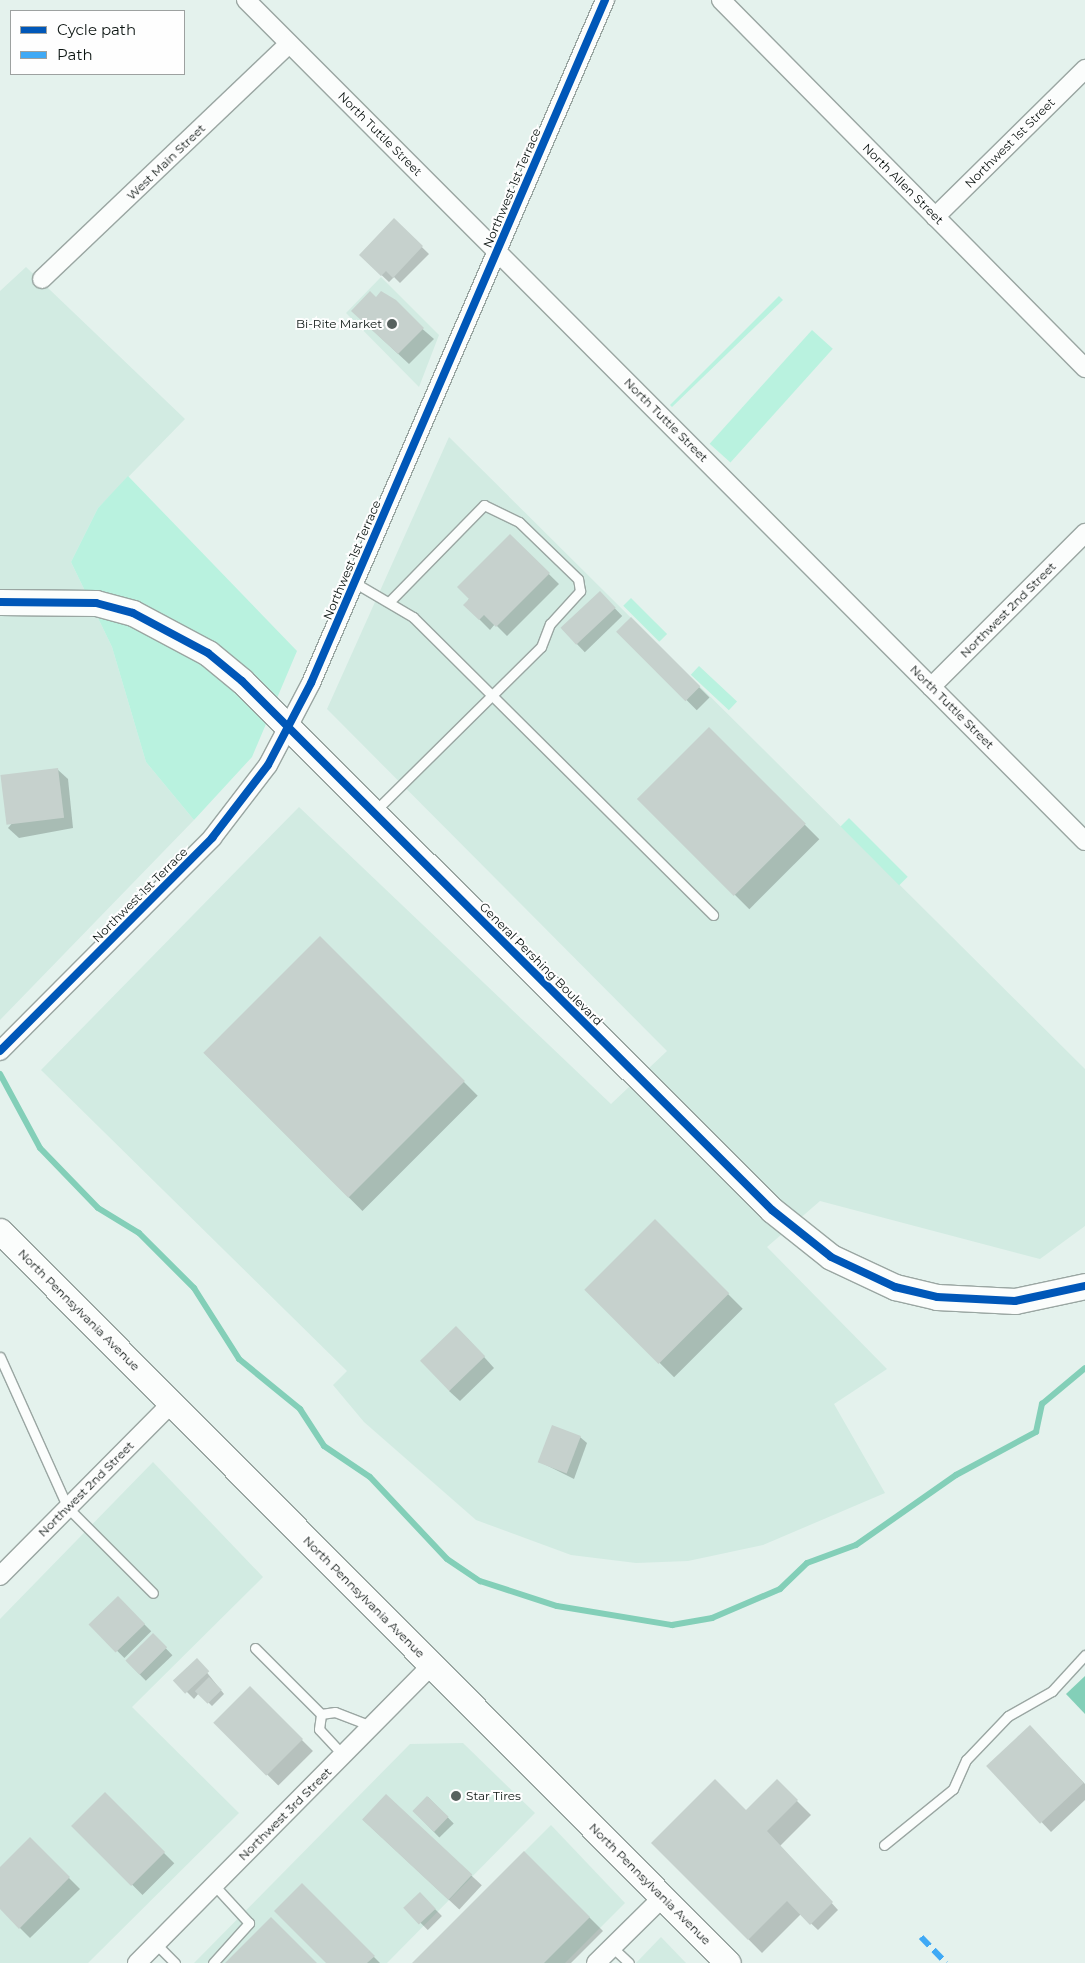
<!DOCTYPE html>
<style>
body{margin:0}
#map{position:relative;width:1085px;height:1963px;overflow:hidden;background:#e4f2ed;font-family:Montserrat,sans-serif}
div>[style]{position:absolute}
.built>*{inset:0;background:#d2ebe2}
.green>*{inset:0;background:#b9f2df;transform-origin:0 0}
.water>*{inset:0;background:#83cfb8}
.shadow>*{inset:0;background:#0003;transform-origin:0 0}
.stream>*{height:6px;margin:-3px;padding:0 3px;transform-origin:3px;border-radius:3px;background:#83cfb8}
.building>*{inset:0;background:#c6d1cd;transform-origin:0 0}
.roads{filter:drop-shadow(1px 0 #9aa6a2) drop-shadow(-1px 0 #9aa6a2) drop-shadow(0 1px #9aa6a2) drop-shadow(0 -1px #9aa6a2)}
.lane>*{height:9px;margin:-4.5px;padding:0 4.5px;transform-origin:4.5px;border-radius:4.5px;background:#fbfdfc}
.street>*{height:18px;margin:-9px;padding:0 9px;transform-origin:9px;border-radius:9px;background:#fbfdfc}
.secondary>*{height:25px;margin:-12.5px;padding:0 12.5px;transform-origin:12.5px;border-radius:12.5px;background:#fbfdfc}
.quiet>*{height:6px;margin-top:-3px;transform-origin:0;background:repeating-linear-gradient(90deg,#3fa9f5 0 12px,transparent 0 18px)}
.cycleway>*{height:8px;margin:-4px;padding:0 4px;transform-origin:4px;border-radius:4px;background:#0057b8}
.dots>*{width:14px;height:14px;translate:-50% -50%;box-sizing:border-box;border:2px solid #fefefe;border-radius:50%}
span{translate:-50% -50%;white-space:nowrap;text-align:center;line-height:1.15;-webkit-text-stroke:4px #fefefe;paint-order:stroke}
.street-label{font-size:12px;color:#0c1512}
.poi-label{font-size:12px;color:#0c1512}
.right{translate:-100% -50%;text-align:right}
.left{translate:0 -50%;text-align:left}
.legend{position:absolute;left:10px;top:10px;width:175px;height:65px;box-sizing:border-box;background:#fefefe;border:1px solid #9da1a0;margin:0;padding:6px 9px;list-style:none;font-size:15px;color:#0c1512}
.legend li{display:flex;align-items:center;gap:10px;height:25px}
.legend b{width:25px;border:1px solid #9da1a0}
</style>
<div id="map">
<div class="built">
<div style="clip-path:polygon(26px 267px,185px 419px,98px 508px,71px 562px,112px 647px,146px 762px,194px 820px,0 1020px,0 291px)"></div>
<div style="clip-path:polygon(381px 277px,439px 335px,419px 387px,346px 313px)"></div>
<div style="clip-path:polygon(449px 437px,1085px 1069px,1085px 1226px,1040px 1259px,820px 1201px,767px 1247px,887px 1369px,834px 1404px,885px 1493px,763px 1545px,688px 1561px,636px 1563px,571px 1555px,476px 1520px,364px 1422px,333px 1385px,347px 1371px,41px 1070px,299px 807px,611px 1104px,667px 1051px,327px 709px)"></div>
<div style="clip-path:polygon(153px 1462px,263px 1577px,132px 1707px,239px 1813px,88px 1963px,0 1963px,0 1619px)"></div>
<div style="clip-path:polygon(463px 1743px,535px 1813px,387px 1963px,194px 1963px,410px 1744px)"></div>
<div style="clip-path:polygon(551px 1825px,625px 1903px,565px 1963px,413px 1963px)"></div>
<div style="clip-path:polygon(661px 1937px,686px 1963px,636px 1963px)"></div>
</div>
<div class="green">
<div style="clip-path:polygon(779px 296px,783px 300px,672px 407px,670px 405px)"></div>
<div style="left:812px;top:330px;width:28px;height:153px;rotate:42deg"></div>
<div style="clip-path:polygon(128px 476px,297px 651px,252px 757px,194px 820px,146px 762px,112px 647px,71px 562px,98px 508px)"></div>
<div style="left:631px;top:598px;width:51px;height:11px;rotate:45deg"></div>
<div style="left:699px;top:666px;width:52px;height:12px;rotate:43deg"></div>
<div style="left:849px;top:818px;width:83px;height:12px;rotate:45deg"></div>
</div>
<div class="water">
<div style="clip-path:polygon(1085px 1676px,1085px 1714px,1066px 1694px)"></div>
</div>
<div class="shadow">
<div style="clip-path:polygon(394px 220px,429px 254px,400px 283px,394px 277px,389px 282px,360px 255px)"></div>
<div style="clip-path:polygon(381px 293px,434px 339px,409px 364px,363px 321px)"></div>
<div style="clip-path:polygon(510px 536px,559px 584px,507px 636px,495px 624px,490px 630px,465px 605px)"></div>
<div style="left:600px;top:593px;width:32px;height:52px;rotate:46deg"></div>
<div style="left:631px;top:619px;width:111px;height:18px;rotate:45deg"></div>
<div style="left:709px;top:729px;width:156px;height:99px;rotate:45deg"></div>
<div style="clip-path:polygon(57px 769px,68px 779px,73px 828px,19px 838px,8px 828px)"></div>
<div style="left:320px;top:938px;width:223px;height:163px;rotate:45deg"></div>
<div style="left:655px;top:1221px;width:124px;height:97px;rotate:45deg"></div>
<div style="clip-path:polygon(467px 1338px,494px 1368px,460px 1401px,449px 1391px)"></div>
<div style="clip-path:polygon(580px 1437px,587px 1443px,574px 1479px,540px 1462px)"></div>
<div style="left:118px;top:1598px;width:47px;height:38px;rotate:45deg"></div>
<div style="left:153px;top:1635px;width:28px;height:37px;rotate:46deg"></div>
<div style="clip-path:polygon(197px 1660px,224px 1694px,212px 1706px,199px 1693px,194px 1699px,176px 1681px)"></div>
<div style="left:250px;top:1688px;width:89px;height:49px;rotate:45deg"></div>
<div style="clip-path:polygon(1040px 1737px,1085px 1784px,1085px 1800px,1051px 1832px,988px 1766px)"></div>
<div style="clip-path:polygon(777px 1781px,811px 1815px,780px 1846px,838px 1910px,818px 1930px,801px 1914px,762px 1953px,653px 1843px,746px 1812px)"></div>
<div style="left:105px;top:1794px;width:98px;height:45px;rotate:45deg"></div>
<div style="left:386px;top:1796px;width:131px;height:33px;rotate:43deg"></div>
<div style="left:428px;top:1797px;width:37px;height:20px;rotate:46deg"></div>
<div style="clip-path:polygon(30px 1839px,80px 1889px,30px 1938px,0 1908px,0 1869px)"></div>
<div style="clip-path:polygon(524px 1852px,603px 1931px,571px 1963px,413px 1963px)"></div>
<div style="clip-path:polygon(302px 1885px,380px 1963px,328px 1963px)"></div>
<div style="left:420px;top:1894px;width:31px;height:20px;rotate:45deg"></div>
</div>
<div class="stream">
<div style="left:0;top:1074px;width:84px;rotate:61.6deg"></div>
<div style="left:40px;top:1148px;width:83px;rotate:46deg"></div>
<div style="left:98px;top:1208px;width:48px;rotate:31.4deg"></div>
<div style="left:139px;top:1233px;width:78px;rotate:45deg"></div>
<div style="left:194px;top:1288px;width:84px;rotate:57.6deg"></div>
<div style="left:239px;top:1359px;width:79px;rotate:39.3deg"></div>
<div style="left:300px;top:1409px;width:44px;rotate:57deg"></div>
<div style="left:324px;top:1446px;width:55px;rotate:34deg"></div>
<div style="left:370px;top:1477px;width:112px;rotate:46.8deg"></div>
<div style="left:447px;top:1559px;width:40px;rotate:34deg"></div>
<div style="left:480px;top:1581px;width:81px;rotate:18deg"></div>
<div style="left:557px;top:1606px;width:117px;rotate:9.4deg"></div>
<div style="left:672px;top:1625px;width:41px;rotate:-9.9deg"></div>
<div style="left:712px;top:1618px;width:74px;rotate:-23.1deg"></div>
<div style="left:780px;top:1589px;width:37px;rotate:-44deg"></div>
<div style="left:807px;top:1563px;width:52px;rotate:-20.2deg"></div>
<div style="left:856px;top:1545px;width:122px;rotate:-35deg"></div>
<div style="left:956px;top:1475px;width:91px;rotate:-28.3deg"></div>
<div style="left:1036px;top:1432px;width:29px;rotate:-78deg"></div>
<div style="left:1042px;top:1404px;width:56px;rotate:-39.9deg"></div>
</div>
<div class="building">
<div style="clip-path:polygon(394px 218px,423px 246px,393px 278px,386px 271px,381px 276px,359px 255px)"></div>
<div style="clip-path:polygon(370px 291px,376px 297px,381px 291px,396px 300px,424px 328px,398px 354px,351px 311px)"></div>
<div style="clip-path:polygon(510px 534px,550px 573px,496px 627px,484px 615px,479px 620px,463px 605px,469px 599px,457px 587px)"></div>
<div style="left:600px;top:591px;width:23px;height:54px;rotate:47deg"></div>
<div style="left:631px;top:617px;width:98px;height:21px;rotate:45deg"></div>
<div style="left:709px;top:727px;width:137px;height:102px;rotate:45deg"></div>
<div style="left:58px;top:768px;width:50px;height:58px;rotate:83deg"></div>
<div style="left:320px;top:936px;width:205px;height:165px;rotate:45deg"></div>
<div style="left:655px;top:1219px;width:105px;height:100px;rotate:45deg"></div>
<div style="left:456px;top:1326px;width:42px;height:50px;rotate:46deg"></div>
<div style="left:552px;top:1425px;width:31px;height:40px;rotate:21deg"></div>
<div style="left:118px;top:1596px;width:39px;height:41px;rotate:46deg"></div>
<div style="left:153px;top:1633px;width:20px;height:39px;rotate:45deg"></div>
<div style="left:197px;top:1658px;width:18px;height:33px;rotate:47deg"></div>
<div style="left:209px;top:1677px;width:18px;height:20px;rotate:45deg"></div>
<div style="left:250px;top:1686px;width:75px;height:52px;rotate:45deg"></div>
<div style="left:1030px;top:1725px;width:79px;height:60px;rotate:47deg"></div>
<div style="clip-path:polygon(715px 1779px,746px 1810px,777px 1779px,798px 1800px,767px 1831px,833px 1902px,810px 1925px,787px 1901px,748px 1940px,651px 1843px)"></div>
<div style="left:105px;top:1792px;width:85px;height:48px;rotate:45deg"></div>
<div style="left:386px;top:1794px;width:118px;height:35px;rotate:43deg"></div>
<div style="left:427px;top:1796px;width:30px;height:21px;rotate:44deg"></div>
<div style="clip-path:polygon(30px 1837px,70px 1877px,19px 1929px,0 1909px,0 1867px)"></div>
<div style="clip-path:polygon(524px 1851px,590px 1917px,544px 1963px,412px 1963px)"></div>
<div style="clip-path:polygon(302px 1883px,375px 1956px,367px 1963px,326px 1963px,274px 1911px)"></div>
<div style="left:420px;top:1892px;width:23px;height:23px;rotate:47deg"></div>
<div style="clip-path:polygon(271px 1917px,317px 1963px,225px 1963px)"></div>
</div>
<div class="roads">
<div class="lane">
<div style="left:355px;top:583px;width:67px;rotate:30.4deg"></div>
<div style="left:413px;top:617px;width:423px;rotate:44.8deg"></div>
<div style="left:374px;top:812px;width:235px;rotate:-44.7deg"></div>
<div style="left:541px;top:647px;width:25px;rotate:-69deg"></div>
<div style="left:550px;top:624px;width:45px;rotate:-47.7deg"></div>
<div style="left:580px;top:591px;width:12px;rotate:-99deg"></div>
<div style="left:578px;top:579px;width:82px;rotate:-136deg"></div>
<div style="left:519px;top:522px;width:39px;rotate:-154deg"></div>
<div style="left:484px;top:505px;width:134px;rotate:134.4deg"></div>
<div style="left:0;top:1357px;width:166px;rotate:65.8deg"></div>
<div style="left:68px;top:1508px;width:120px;rotate:45deg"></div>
<div style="left:255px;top:1648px;width:93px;rotate:45deg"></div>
<div style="left:343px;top:1755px;width:35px;rotate:-133deg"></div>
<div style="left:319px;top:1729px;width:15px;rotate:-82deg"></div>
<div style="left:321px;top:1714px;width:14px;rotate:-8deg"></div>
<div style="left:335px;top:1712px;width:40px;rotate:21deg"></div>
<div style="left:884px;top:1845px;width:89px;rotate:-39.1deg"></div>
<div style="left:953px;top:1789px;width:32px;rotate:-66deg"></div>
<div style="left:966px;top:1760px;width:61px;rotate:-46.3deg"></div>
<div style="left:1008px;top:1716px;width:51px;rotate:-29.6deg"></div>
<div style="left:1052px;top:1691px;width:49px;rotate:-47.5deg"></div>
<div style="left:156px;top:1944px;width:27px;rotate:45deg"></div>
<div style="left:612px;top:1947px;width:23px;rotate:43deg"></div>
<div style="left:213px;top:1963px;width:54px;rotate:-48deg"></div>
<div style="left:249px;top:1923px;width:52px;rotate:-132.6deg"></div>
</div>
<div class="street">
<div style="left:246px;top:0;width:1188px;rotate:45.07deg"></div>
<div style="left:721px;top:0;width:518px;rotate:45.31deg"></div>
<div style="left:935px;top:217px;width:211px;rotate:-44.6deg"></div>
<div style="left:42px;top:279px;width:341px;rotate:-43.6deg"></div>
<div style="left:931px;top:687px;width:218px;rotate:-45deg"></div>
<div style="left:0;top:1051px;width:301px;rotate:-45.1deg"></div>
<div style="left:212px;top:838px;width:92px;rotate:-52.5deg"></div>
<div style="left:268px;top:765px;width:93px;rotate:-62.3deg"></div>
<div style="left:311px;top:683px;width:744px;rotate:-66.71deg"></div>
<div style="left:0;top:1576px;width:244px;rotate:-45.2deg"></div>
<div style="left:137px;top:1963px;width:419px;rotate:-45.3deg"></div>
<div style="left:596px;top:1963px;width:94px;rotate:-44.6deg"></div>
</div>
<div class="secondary">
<div style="left:0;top:602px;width:96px;rotate:0.6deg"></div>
<div style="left:96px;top:603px;width:38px;rotate:15deg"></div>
<div style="left:133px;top:613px;width:85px;rotate:28.1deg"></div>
<div style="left:208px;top:653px;width:44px;rotate:39.5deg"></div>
<div style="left:242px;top:681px;width:749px;rotate:44.95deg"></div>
<div style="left:772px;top:1210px;width:75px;rotate:38.5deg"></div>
<div style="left:831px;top:1257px;width:71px;rotate:25.1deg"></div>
<div style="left:895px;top:1287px;width:43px;rotate:13.4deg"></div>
<div style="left:937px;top:1297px;width:78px;rotate:2.9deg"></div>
<div style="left:1015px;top:1301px;width:72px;rotate:-12.1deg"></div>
<div style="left:0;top:1231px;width:1032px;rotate:45.16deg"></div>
</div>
</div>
<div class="quiet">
<div style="left:921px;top:1937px;width:36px;rotate:46deg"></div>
</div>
<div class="cycleway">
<div style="left:0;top:602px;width:96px;rotate:0.6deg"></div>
<div style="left:96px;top:603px;width:38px;rotate:15deg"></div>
<div style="left:133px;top:613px;width:85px;rotate:28.1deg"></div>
<div style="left:208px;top:653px;width:44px;rotate:39.5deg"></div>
<div style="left:242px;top:681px;width:749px;rotate:44.95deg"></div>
<div style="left:772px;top:1210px;width:75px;rotate:38.5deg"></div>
<div style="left:831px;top:1257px;width:71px;rotate:25.1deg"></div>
<div style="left:895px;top:1287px;width:43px;rotate:13.4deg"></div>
<div style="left:937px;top:1297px;width:78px;rotate:2.9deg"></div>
<div style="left:1015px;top:1301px;width:72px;rotate:-12.1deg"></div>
<div style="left:0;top:1051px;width:301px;rotate:-45.1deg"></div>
<div style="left:212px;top:838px;width:92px;rotate:-52.5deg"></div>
<div style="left:268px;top:765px;width:93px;rotate:-62.3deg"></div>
<div style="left:311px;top:683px;width:744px;rotate:-66.71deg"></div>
</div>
<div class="dots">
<div style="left:392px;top:324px;background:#58625f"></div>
<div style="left:456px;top:1796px;background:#58625f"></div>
</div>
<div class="street-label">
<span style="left:380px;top:134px;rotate:45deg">North Tuttle Street</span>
<span style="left:1010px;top:143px;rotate:-45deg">Northwest 1st Street</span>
<span style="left:166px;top:162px;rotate:-44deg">West Main Street</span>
<span style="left:903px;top:184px;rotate:45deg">North Allen Street</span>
<span style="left:512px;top:188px;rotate:-67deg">Northwest 1st Terrace</span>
<span style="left:666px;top:420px;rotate:45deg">North Tuttle Street</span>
<span style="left:352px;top:560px;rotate:-67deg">Northwest 1st Terrace</span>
<span style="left:1008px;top:610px;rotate:-45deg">Northwest 2nd Street</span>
<span style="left:952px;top:707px;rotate:45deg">North Tuttle Street</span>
<span style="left:140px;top:895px;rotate:-45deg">Northwest 1st Terrace</span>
<span style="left:541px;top:964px;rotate:45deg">General Pershing Boulevard</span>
<span style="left:79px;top:1310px;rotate:45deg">North Pennsylvania Avenue</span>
<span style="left:86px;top:1489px;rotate:-45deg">Northwest 2nd Street</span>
<span style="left:364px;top:1597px;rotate:45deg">North Pennsylvania Avenue</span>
<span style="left:285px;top:1814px;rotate:-45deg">Northwest 3rd Street</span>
<span style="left:650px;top:1884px;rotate:45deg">North Pennsylvania Avenue</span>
</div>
<div class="poi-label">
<span class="right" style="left:382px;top:324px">Bi-Rite Market</span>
<span class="left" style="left:466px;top:1796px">Star Tires</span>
</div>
<ul class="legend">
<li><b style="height:6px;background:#0057b8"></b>Cycle path</li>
<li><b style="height:6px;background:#3fa9f5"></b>Path</li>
</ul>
</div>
